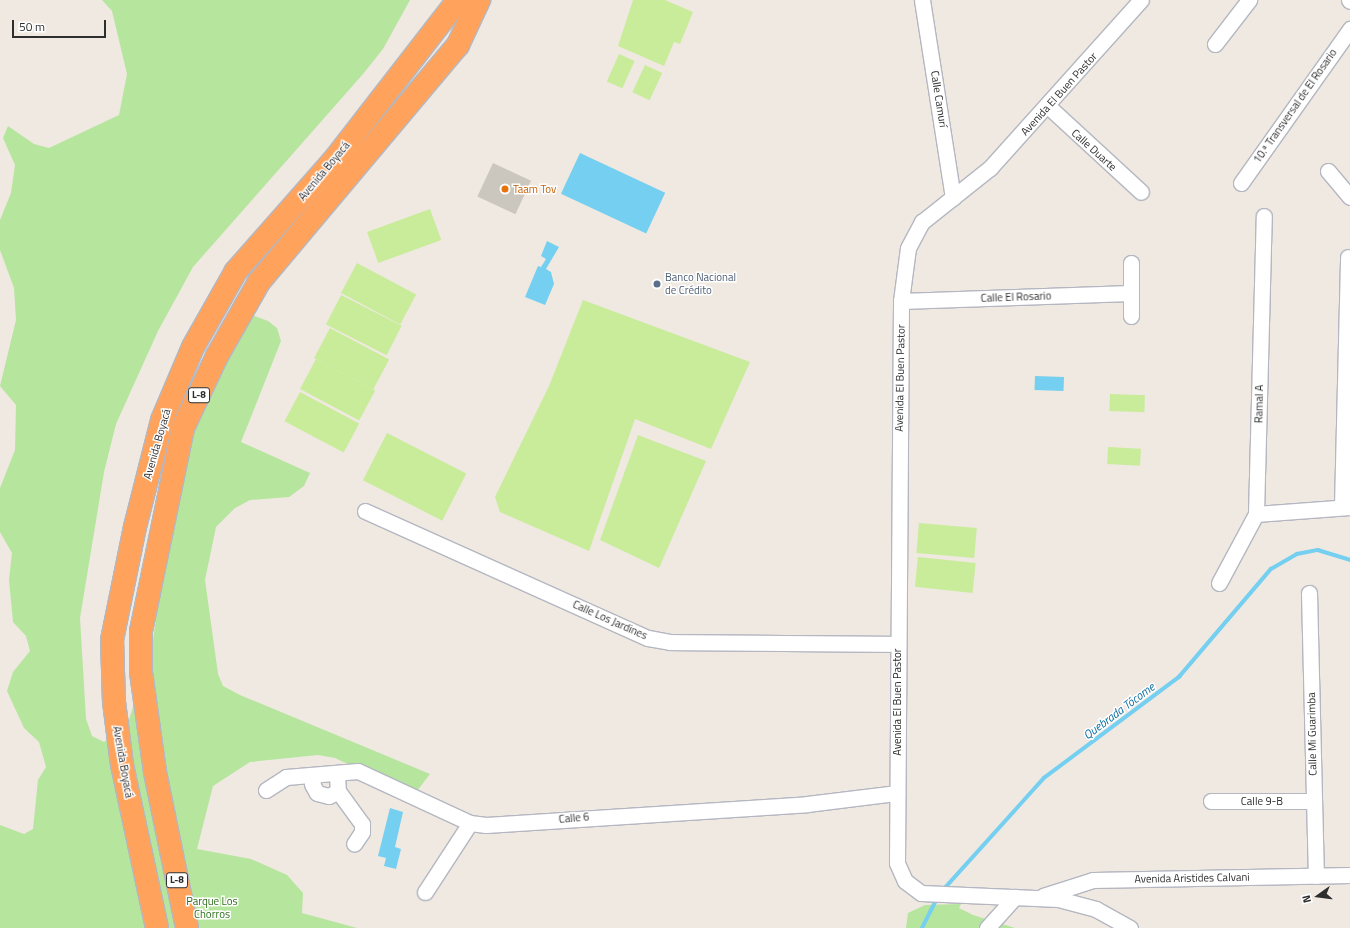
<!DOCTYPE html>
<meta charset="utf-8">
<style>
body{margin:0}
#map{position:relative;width:1350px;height:928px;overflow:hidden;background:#efe9e1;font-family:"Titillium Web",sans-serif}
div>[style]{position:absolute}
.green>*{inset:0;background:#b6e59e}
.pitch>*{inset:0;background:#c9ec9a;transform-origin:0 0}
.water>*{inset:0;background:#75cff0;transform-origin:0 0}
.stream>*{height:3.5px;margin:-1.75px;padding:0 1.75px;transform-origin:1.75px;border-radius:1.75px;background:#75cff0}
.building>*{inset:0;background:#cbc7bf;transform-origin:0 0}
.roads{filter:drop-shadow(1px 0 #b4b7c1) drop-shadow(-1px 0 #b4b7c1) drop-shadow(0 1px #b4b7c1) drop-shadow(0 -1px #b4b7c1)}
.minor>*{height:15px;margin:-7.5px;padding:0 7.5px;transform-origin:7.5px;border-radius:7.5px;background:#fff}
.highway>*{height:22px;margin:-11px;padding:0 11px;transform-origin:11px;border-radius:11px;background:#ffa35c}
.dots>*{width:11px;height:11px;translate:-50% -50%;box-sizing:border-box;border:2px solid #fff;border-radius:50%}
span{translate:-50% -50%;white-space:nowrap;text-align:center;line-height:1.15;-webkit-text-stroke:3px #fff;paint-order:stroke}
.shield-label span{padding:1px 3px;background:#fff;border:1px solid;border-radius:3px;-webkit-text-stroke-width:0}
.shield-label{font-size:10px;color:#2e2e2e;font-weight:700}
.street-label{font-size:11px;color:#2e2e2e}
.food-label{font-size:11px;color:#c56008}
.left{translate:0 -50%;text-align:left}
.service-label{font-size:11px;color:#4e5e75}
.park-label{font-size:11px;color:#2c6e1b}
.water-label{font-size:12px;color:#0d6fa3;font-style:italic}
.north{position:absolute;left:1298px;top:876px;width:40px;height:40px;-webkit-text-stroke:3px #fff;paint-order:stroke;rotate:256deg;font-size:11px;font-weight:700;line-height:16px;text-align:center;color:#2e2e2e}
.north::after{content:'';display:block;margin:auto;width:14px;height:18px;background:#2e2e2e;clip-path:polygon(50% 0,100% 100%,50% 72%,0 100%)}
.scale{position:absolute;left:12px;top:20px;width:94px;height:18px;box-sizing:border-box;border:2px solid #2e2e2e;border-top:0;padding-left:5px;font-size:12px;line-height:14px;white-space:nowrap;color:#2e2e2e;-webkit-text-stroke:3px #fff;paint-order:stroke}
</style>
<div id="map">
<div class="green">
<div style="clip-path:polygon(102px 0,410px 0,383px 49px,363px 74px,193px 267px,158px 331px,116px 424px,104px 472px,80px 618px,86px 719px,92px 736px,104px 742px,127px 726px,152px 647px,158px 605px,149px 568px,175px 443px,252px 315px,268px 321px,277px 328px,281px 341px,241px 442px,310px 473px,304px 486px,289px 497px,250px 500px,235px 508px,216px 527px,205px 580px,218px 674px,223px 686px,240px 695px,430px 774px,414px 795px,335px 758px,318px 755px,250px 762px,213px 786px,197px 849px,251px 859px,287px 875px,303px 893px,302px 913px,357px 928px,0 928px,0 825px,24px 834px,33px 829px,38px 780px,46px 767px,39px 742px,24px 728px,7px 691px,13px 672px,30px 651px,26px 636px,13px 622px,9px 580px,12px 553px,0 532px,0 488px,15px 450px,16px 405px,0 386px,16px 320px,14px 288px,0 250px,0 220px,11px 193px,15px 165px,3px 138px,8px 126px,34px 144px,49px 148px,119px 115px,127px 74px,112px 11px)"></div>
<div style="clip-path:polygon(961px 904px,959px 908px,973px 915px,1015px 928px,906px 928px,908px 913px,925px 905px)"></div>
</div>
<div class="pitch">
<div style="clip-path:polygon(633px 0,665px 0,693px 12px,680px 44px,674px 42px,664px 66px,618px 46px)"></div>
<div style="left:619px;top:54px;width:17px;height:30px;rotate:24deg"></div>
<div style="left:645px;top:65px;width:19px;height:30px;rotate:25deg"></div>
<div style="left:430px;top:209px;width:33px;height:67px;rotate:70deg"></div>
<div style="left:357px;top:263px;width:67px;height:34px;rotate:28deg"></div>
<div style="left:341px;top:295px;width:68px;height:33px;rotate:27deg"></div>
<div style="clip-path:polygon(583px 300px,750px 362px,711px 449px,635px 419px,589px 551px,500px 512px,495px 497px,549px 386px)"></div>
<div style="left:330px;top:328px;width:67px;height:34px;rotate:28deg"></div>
<div style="left:316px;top:359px;width:67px;height:34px;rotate:28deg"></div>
<div style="left:300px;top:392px;width:67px;height:33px;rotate:28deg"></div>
<div style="left:1110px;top:394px;width:35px;height:17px;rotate:2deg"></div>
<div style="left:387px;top:433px;width:89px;height:53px;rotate:27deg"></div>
<div style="clip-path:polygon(638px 435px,706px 461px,659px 568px,600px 540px)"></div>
<div style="left:1108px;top:447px;width:33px;height:17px;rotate:3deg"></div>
<div style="left:919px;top:523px;width:58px;height:30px;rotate:5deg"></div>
<div style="left:918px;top:557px;width:58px;height:30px;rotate:6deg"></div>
</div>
<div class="water">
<div style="left:580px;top:153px;width:94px;height:45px;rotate:25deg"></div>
<div style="clip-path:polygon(547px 241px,559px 247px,546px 269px,551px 272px,554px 284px,545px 305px,525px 297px,538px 266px,541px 267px,546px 259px,541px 256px)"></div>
<div style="left:1035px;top:376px;width:29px;height:14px;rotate:2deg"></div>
<div style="clip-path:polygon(390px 808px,403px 812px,395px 847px,401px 849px,396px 869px,384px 866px,386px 858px,378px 856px)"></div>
</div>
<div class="stream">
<div style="left:944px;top:889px;width:149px;rotate:-48deg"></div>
<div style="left:1044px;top:778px;width:169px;rotate:-36.8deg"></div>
<div style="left:1179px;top:677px;width:142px;rotate:-49.6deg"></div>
<div style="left:1271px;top:569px;width:30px;rotate:-30deg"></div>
<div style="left:1297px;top:554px;width:21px;rotate:-11deg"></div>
<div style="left:1318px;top:550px;width:34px;rotate:17deg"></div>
<div style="left:922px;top:928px;width:35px;rotate:-63deg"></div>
</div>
<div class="building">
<div style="left:493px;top:163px;width:42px;height:37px;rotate:25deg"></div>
</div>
<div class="roads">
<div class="minor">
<div style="left:922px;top:0;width:200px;rotate:81.1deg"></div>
<div style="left:1349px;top:0;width:1px;rotate:45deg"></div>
<div style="left:1215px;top:44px;width:56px;rotate:-52.3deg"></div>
<div style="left:1049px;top:107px;width:125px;rotate:42.7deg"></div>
<div style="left:1328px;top:171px;width:34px;rotate:50deg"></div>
<div style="left:1241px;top:183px;width:189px;rotate:-54.7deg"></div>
<div style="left:1131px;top:263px;width:53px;rotate:90deg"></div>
<div style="left:901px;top:301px;width:230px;rotate:-2deg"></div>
<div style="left:1342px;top:506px;width:249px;rotate:-88.6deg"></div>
<div style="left:365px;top:511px;width:310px;rotate:24.2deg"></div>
<div style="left:648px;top:638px;width:22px;rotate:10deg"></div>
<div style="left:670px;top:642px;width:228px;rotate:0.5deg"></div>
<div style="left:1256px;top:514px;width:94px;rotate:-4.3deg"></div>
<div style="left:1219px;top:583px;width:78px;rotate:-61.8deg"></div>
<div style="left:1256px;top:514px;width:298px;rotate:-88.5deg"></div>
<div style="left:1309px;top:593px;width:283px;rotate:88.6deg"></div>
<div style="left:337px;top:774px;width:17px;rotate:87deg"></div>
<div style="left:338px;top:791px;width:41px;rotate:54deg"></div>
<div style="left:362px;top:824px;width:8px;rotate:90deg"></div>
<div style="left:362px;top:832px;width:14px;rotate:124deg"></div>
<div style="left:314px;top:776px;width:8px;rotate:104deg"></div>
<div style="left:312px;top:784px;width:10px;rotate:61deg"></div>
<div style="left:317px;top:793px;width:12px;rotate:14deg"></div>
<div style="left:329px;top:796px;width:10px;rotate:-29deg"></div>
<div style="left:266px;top:790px;width:24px;rotate:-33deg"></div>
<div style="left:286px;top:777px;width:72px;rotate:-4.8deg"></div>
<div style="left:358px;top:771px;width:123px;rotate:24.9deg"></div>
<div style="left:470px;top:823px;width:16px;rotate:7deg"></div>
<div style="left:486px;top:825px;width:322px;rotate:-3.7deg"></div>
<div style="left:807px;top:804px;width:91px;rotate:-7deg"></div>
<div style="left:1211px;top:801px;width:103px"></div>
<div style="left:425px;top:892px;width:82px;rotate:-56.9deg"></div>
<div style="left:1043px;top:896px;width:52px;rotate:-17.7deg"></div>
<div style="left:1093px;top:880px;width:257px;rotate:-1.1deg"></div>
<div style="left:987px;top:928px;width:42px;rotate:-47.9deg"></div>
<div style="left:1130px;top:928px;width:39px;rotate:-151deg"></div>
<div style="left:1096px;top:909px;width:39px;rotate:-165deg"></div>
<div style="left:1058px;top:899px;width:137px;rotate:-177.5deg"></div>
<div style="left:921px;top:893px;width:20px;rotate:-143deg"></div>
<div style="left:905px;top:881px;width:20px;rotate:-114deg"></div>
<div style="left:897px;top:863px;width:562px;rotate:-89.59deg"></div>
<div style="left:901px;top:301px;width:53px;rotate:-82.5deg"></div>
<div style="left:908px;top:248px;width:30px;rotate:-62deg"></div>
<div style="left:922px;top:222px;width:87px;rotate:-38.5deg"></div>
<div style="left:990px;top:168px;width:226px;rotate:-48.1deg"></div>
</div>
<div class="highway">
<div style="left:157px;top:928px;width:167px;rotate:-102.1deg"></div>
<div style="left:122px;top:765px;width:64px;rotate:-97.2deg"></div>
<div style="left:114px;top:702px;width:62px;rotate:-91.8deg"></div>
<div style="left:112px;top:640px;width:115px;rotate:-78.5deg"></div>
<div style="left:135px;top:527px;width:110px;rotate:-75.8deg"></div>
<div style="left:162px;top:420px;width:79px;rotate:-67deg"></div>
<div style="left:193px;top:347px;width:87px;rotate:-60.5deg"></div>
<div style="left:236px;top:271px;width:148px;rotate:-48.6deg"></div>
<div style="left:334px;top:160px;width:202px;rotate:-52.2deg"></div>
<div style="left:187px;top:928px;width:159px;rotate:-101.6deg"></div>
<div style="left:155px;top:772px;width:101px;rotate:-98deg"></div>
<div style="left:141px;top:672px;width:41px;rotate:-90deg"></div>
<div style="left:141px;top:631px;width:207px;rotate:-78.3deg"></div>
<div style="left:183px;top:428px;width:80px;rotate:-64.7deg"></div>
<div style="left:217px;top:356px;width:85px;rotate:-60.4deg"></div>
<div style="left:259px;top:282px;width:309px;rotate:-50deg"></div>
<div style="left:458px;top:45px;width:50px;rotate:-65deg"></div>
</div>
</div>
<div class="dots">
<div style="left:505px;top:189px;background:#e8710a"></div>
<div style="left:657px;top:284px;background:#5c6f8a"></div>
</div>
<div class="shield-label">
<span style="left:199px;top:395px">L-8</span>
<span style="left:177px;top:880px">L-8</span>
</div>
<div class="street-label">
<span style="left:1059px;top:94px;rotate:-48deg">Avenida El Buen Pastor</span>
<span style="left:939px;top:99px;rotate:81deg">Calle Camurí</span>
<span style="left:1295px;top:106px;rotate:-55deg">10.ª Transversal de El Rosario</span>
<span style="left:1094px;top:150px;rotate:42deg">Calle Duarte</span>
<span style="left:324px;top:171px;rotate:-50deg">Avenida Boyacá</span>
<span style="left:1016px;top:297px;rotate:-2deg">Calle El Rosario</span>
<span style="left:900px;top:378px;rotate:-89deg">Avenida El Buen Pastor</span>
<span style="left:1259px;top:404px;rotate:-89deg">Ramal A</span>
<span style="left:157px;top:444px;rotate:-74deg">Avenida Boyacá</span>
<span style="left:610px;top:620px;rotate:24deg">Calle Los Jardines</span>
<span style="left:897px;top:702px;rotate:-90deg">Avenida El Buen Pastor</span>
<span style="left:1312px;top:734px;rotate:-91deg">Calle Mi Guarimba</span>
<span style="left:123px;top:762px;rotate:80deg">Avenida Boyacá</span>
<span style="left:1262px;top:801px">Calle 9-B</span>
<span style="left:574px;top:818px;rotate:-5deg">Calle 6</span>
<span style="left:1192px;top:878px;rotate:-1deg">Avenida Aristides Calvani</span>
</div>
<div class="food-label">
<span class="left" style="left:513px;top:189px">Taam Tov</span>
</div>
<div class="service-label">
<span class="left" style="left:665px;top:284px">Banco Nacional<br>de Crédito</span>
</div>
<div class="park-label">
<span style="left:212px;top:908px">Parque Los<br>Chorros</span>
</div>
<div class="water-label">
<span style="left:1119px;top:711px;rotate:-37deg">Quebrada Tócome</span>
</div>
<div class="north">N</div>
<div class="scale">50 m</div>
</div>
